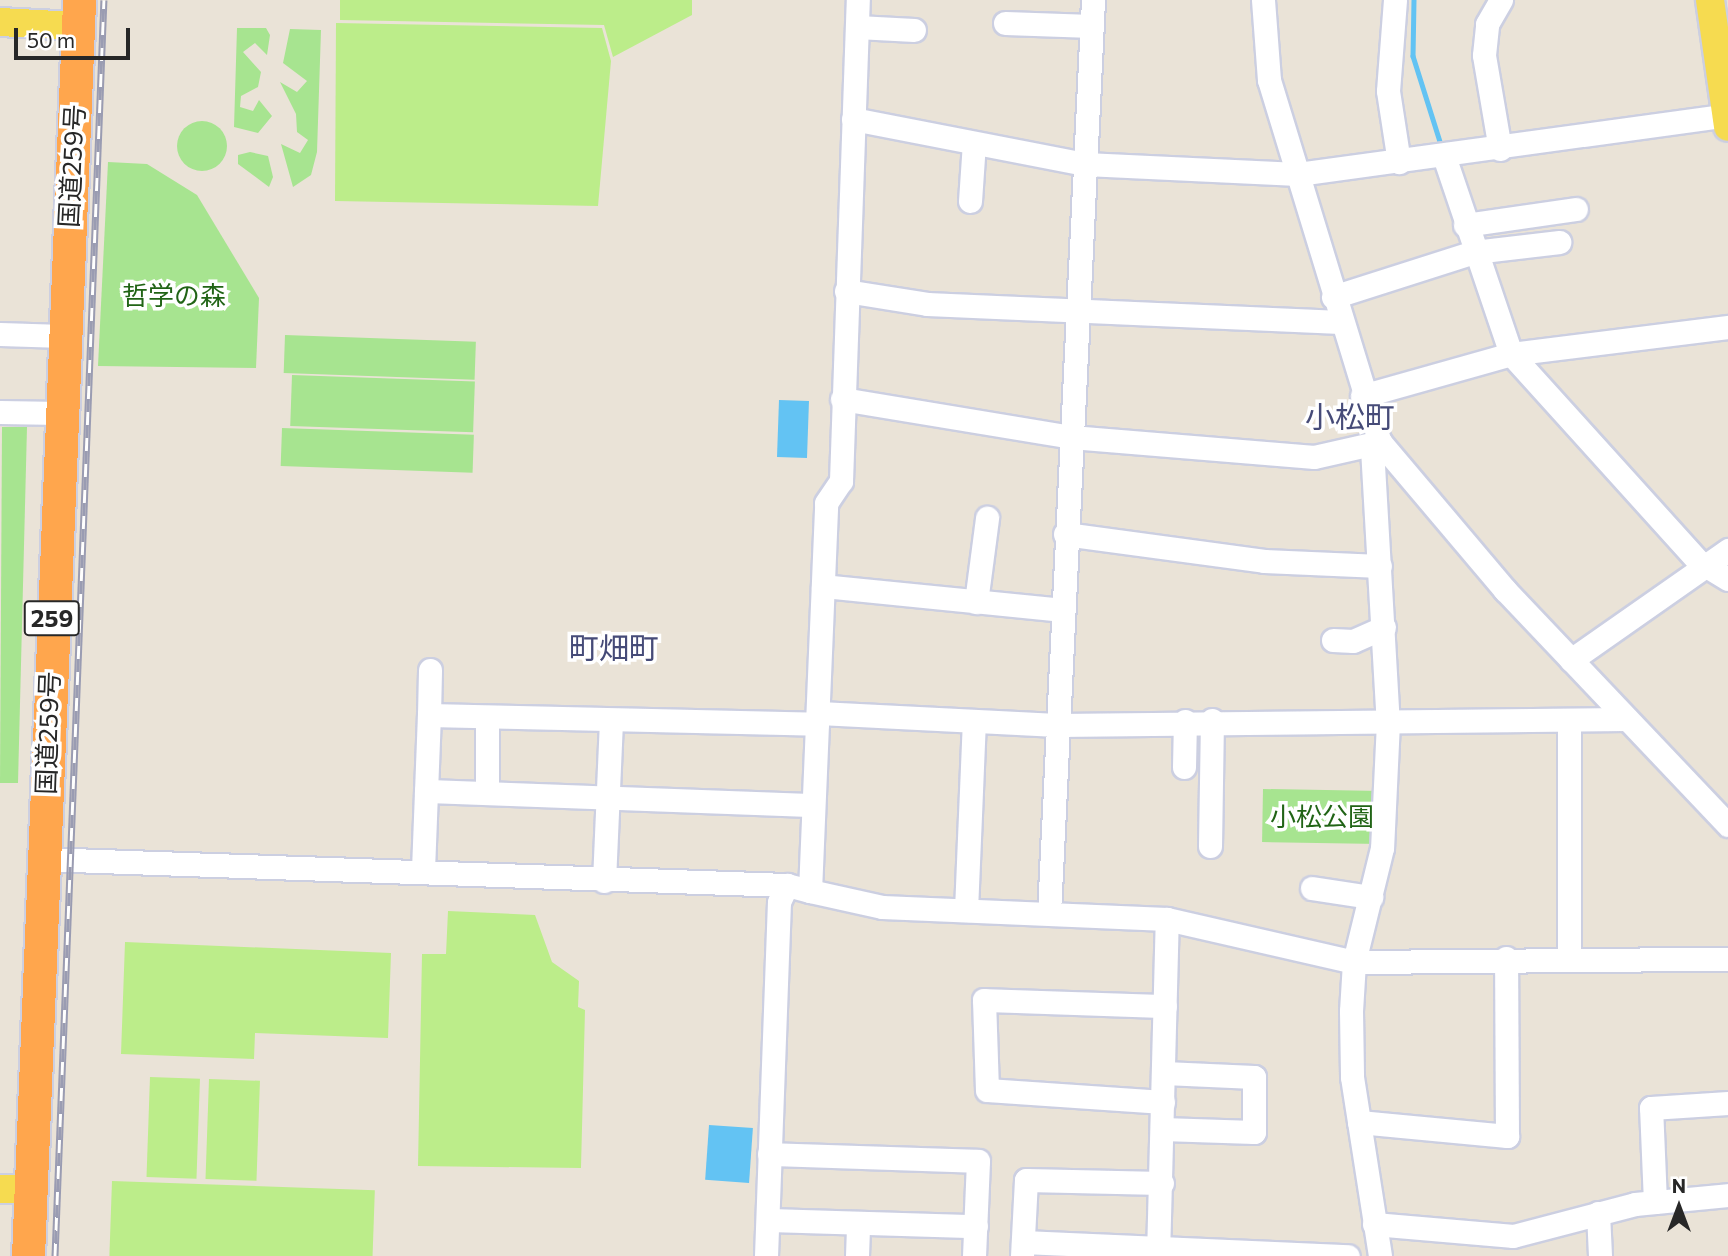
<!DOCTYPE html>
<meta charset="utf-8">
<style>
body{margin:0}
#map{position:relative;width:1728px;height:1256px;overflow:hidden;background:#eae3d7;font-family:Commissioner,"Noto Sans JP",sans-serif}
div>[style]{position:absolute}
.green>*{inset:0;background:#a7e490;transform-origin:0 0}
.round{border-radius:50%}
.pitch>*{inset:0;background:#bced8a;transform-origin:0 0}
.water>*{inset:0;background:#63c3f3;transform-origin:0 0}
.stream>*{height:4.5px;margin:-2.25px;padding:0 2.25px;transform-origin:2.25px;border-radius:2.25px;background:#63c3f3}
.roads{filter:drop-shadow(2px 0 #cccfe1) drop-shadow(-2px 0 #cccfe1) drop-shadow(0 2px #cccfe1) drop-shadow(0 -2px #cccfe1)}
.minor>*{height:23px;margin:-11.5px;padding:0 11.5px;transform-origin:11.5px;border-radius:11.5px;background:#fff}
.major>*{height:28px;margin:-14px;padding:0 14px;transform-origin:14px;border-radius:14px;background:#f6db50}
.highway>*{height:33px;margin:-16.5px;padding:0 16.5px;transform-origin:16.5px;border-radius:16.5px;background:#ffa64d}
.rail>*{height:7px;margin-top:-3.5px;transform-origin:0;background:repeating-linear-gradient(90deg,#fff 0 13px,#9a9cb2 0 26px);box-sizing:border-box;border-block:2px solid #9a9cb2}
span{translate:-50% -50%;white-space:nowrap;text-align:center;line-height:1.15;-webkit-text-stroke:7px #fff;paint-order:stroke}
.shield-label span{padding:2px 5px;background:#fff;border:2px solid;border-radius:5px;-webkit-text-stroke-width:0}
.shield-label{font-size:24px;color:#272727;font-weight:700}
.street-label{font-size:26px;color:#272727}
.park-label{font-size:26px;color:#216416}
.quarter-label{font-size:30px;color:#464b78}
.north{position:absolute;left:1644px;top:1172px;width:70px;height:70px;-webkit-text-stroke:5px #fff;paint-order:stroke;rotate:0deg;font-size:19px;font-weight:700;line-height:28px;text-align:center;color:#272727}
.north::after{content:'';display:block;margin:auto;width:24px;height:32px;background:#272727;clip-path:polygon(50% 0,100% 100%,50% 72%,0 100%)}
.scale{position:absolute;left:14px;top:28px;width:116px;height:32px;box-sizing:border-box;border:4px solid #272727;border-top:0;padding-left:9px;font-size:21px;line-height:24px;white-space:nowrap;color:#272727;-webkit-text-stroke:5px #fff;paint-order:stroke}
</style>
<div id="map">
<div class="green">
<div style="clip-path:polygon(237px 28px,266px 28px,270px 35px,267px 55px,255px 43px,243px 52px,261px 72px,258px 87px,241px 96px,240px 107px,253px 111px,259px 100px,272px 116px,258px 133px,234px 127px)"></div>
<div style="clip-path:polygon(290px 29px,321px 30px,317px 152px,311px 175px,293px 187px,281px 144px,300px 153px,308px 140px,297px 132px,296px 114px,280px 82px,297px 92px,307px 81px,283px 63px)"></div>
<div class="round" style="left:177px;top:121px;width:50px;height:50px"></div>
<div style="clip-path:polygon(250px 152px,268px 156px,273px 177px,269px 187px,238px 164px,238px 155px)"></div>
<div style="clip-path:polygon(108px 162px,147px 164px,197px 195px,259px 298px,256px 368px,98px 366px)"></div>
<div style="left:285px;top:335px;width:191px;height:38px;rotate:2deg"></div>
<div style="left:292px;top:375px;width:183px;height:51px;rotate:2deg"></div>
<div style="clip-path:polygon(2px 427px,27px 427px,18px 783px,0 783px)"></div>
<div style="left:282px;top:428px;width:192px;height:38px;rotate:2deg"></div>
<div style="left:1263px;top:789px;width:118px;height:53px;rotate:1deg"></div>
</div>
<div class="pitch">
<div style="clip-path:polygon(340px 0,692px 0,692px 15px,613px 57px,604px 25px,340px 20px)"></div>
<div style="clip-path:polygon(336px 23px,602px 28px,611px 61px,598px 206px,335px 201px)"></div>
<div style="clip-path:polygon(448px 911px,535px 915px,552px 962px,579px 981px,578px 1007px,585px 1010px,581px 1168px,418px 1166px,422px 954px,446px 954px)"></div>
<div style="clip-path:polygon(125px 942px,391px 953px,388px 1038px,255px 1033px,254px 1059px,121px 1054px)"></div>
<div style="left:150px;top:1077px;width:50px;height:100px;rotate:2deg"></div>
<div style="left:209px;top:1079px;width:51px;height:100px;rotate:2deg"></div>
<div style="left:112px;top:1181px;width:263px;height:75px;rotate:2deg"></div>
</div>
<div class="water">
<div style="left:779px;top:400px;width:30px;height:57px;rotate:2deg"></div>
<div style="left:709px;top:1125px;width:44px;height:55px;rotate:4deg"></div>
</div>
<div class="stream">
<div style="left:1414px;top:0;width:56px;rotate:91deg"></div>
<div style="left:1413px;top:56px;width:96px;rotate:72.5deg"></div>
</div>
<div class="roads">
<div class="minor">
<div style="left:1263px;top:0;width:80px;rotate:85.7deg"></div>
<div style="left:1269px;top:80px;width:379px;rotate:73deg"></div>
<div style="left:1380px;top:442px;width:194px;rotate:49.8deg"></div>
<div style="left:1505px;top:590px;width:324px;rotate:46.5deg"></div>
<div style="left:1395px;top:0;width:91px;rotate:94.4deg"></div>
<div style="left:1388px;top:91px;width:72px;rotate:81.2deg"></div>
<div style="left:1005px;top:23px;width:87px;rotate:2deg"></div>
<div style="left:857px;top:27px;width:57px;rotate:3deg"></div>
<div style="left:853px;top:119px;width:236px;rotate:11deg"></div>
<div style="left:1085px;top:164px;width:213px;rotate:2.7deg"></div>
<div style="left:1298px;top:174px;width:434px;rotate:-7.8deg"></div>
<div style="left:1500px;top:149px;width:95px;rotate:-99.7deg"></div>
<div style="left:1484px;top:55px;width:31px;rotate:-84deg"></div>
<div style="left:1487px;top:24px;width:28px;rotate:-60deg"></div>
<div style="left:1444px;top:156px;width:209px;rotate:71.3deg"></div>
<div style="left:1511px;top:354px;width:279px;rotate:47.9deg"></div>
<div style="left:1698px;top:561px;width:35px;rotate:31deg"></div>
<div style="left:970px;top:201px;width:58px;rotate:-86.1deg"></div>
<div style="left:1465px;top:225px;width:112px;rotate:-8.2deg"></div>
<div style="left:846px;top:291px;width:82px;rotate:9.1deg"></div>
<div style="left:927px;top:304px;width:414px;rotate:2.5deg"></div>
<div style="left:1333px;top:297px;width:148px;rotate:-17.7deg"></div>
<div style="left:1474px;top:252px;width:86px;rotate:-6.7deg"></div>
<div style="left:0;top:334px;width:63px;rotate:1.8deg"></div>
<div style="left:1362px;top:396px;width:155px;rotate:-15.7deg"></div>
<div style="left:1511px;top:354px;width:219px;rotate:-7.1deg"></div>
<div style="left:842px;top:399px;width:232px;rotate:9.4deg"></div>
<div style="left:1071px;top:437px;width:244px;rotate:4.7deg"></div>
<div style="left:1314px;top:457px;width:68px;rotate:-12.8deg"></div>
<div style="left:0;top:412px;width:61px;rotate:0.9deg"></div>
<div style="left:1372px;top:448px;width:274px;rotate:86.7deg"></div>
<div style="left:1388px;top:722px;width:126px;rotate:92.7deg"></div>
<div style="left:1382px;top:848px;width:117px;rotate:103.8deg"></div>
<div style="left:1354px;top:962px;width:49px;rotate:93.5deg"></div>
<div style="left:1351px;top:1011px;width:66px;rotate:89.1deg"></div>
<div style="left:1352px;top:1077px;width:181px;rotate:81.1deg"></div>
<div style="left:1065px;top:534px;width:201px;rotate:7.7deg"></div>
<div style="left:1264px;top:561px;width:116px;rotate:2.5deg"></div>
<div style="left:823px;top:586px;width:240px;rotate:5.7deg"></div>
<div style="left:976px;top:602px;width:85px;rotate:-82.5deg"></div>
<div style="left:1333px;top:640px;width:20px;rotate:3deg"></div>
<div style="left:1353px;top:641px;width:34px;rotate:-24deg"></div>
<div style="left:1571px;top:660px;width:192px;rotate:-35deg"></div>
<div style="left:819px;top:713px;width:238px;rotate:2.9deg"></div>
<div style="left:1057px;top:725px;width:569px;rotate:-0.6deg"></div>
<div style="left:429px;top:715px;width:45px;rotate:-88.7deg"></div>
<div style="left:487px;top:717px;width:74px;rotate:90deg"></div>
<div style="left:1569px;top:720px;width:237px;rotate:90deg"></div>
<div style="left:1184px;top:767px;width:46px;rotate:-88.8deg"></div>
<div style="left:426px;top:791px;width:386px;rotate:2.1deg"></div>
<div style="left:1210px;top:846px;width:126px;rotate:-89.1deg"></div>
<div style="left:42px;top:859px;width:745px;rotate:2deg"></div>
<div style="left:423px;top:870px;width:155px;rotate:-87.8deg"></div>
<div style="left:429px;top:715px;width:388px;rotate:1.3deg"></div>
<div style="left:604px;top:881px;width:160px;rotate:-87.5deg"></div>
<div style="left:1312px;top:888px;width:60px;rotate:8.7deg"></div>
<div style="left:810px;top:891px;width:74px;rotate:12.5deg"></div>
<div style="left:882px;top:907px;width:285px;rotate:2.4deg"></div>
<div style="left:1167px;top:919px;width:192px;rotate:12.9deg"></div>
<div style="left:1354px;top:962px;width:374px;rotate:-0.5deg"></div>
<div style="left:966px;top:910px;width:189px;rotate:-87.6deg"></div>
<div style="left:1049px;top:913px;width:914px;rotate:-87.24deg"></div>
<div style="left:1163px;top:1102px;width:176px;rotate:-176.1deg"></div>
<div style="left:987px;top:1090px;width:90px;rotate:-91.9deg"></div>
<div style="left:984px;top:1000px;width:181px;rotate:1.9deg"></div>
<div style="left:1359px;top:1122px;width:149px;rotate:5.4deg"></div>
<div style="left:1507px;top:1136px;width:178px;rotate:-90.3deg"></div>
<div style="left:1162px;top:1129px;width:92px;rotate:1.9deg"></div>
<div style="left:1254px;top:1132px;width:55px;rotate:-90deg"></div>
<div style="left:1254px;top:1077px;width:90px;rotate:-177.5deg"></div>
<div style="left:769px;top:1154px;width:209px;rotate:1.9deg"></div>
<div style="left:978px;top:1161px;width:95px;rotate:92.4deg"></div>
<div style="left:1655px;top:1202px;width:94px;rotate:-92.4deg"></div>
<div style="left:1651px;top:1108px;width:77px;rotate:-3.7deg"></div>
<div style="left:1598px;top:1213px;width:43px;rotate:87.3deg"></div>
<div style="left:769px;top:1220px;width:207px;rotate:1.7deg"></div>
<div style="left:1374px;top:1224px;width:140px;rotate:4.9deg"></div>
<div style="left:1513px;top:1236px;width:126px;rotate:-14.7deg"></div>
<div style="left:1635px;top:1204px;width:93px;rotate:-5.5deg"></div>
<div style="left:1023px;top:1242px;width:325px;rotate:2.5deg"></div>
<div style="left:766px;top:1256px;width:354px;rotate:-87.9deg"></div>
<div style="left:779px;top:902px;width:19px;rotate:-65deg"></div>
<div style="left:787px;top:885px;width:24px;rotate:15deg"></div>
<div style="left:810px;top:891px;width:388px;rotate:-87.6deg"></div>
<div style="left:826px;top:503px;width:27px;rotate:-56deg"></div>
<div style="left:841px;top:481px;width:481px;rotate:-88deg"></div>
<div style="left:857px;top:1256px;width:32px;rotate:-88deg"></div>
<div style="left:1022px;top:1256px;width:76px;rotate:-87deg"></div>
<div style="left:1026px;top:1180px;width:136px;rotate:1.3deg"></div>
<div style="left:1158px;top:1256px;width:337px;rotate:-88.5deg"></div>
</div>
<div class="major">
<div style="left:1710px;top:0;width:128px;rotate:81.9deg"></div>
<div style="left:0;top:22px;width:77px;rotate:3deg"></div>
<div style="left:0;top:1189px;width:30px"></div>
</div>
<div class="highway">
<div style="left:28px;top:1256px;width:1257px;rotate:-87.67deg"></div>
</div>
</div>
<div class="rail">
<div style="left:55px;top:1256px;width:1257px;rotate:-87.77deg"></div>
</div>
<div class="shield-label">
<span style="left:52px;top:618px">259</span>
</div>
<div class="street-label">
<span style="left:71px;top:166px;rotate:-87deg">国道259号</span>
<span style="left:47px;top:733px;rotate:-88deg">国道259号</span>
</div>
<div class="park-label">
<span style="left:174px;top:295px">哲学の森</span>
<span style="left:1322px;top:816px">小松公園</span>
</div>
<div class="quarter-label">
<span style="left:1350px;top:416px">小松町</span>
<span style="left:614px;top:647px">町畑町</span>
</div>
<div class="north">N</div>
<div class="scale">50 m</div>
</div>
